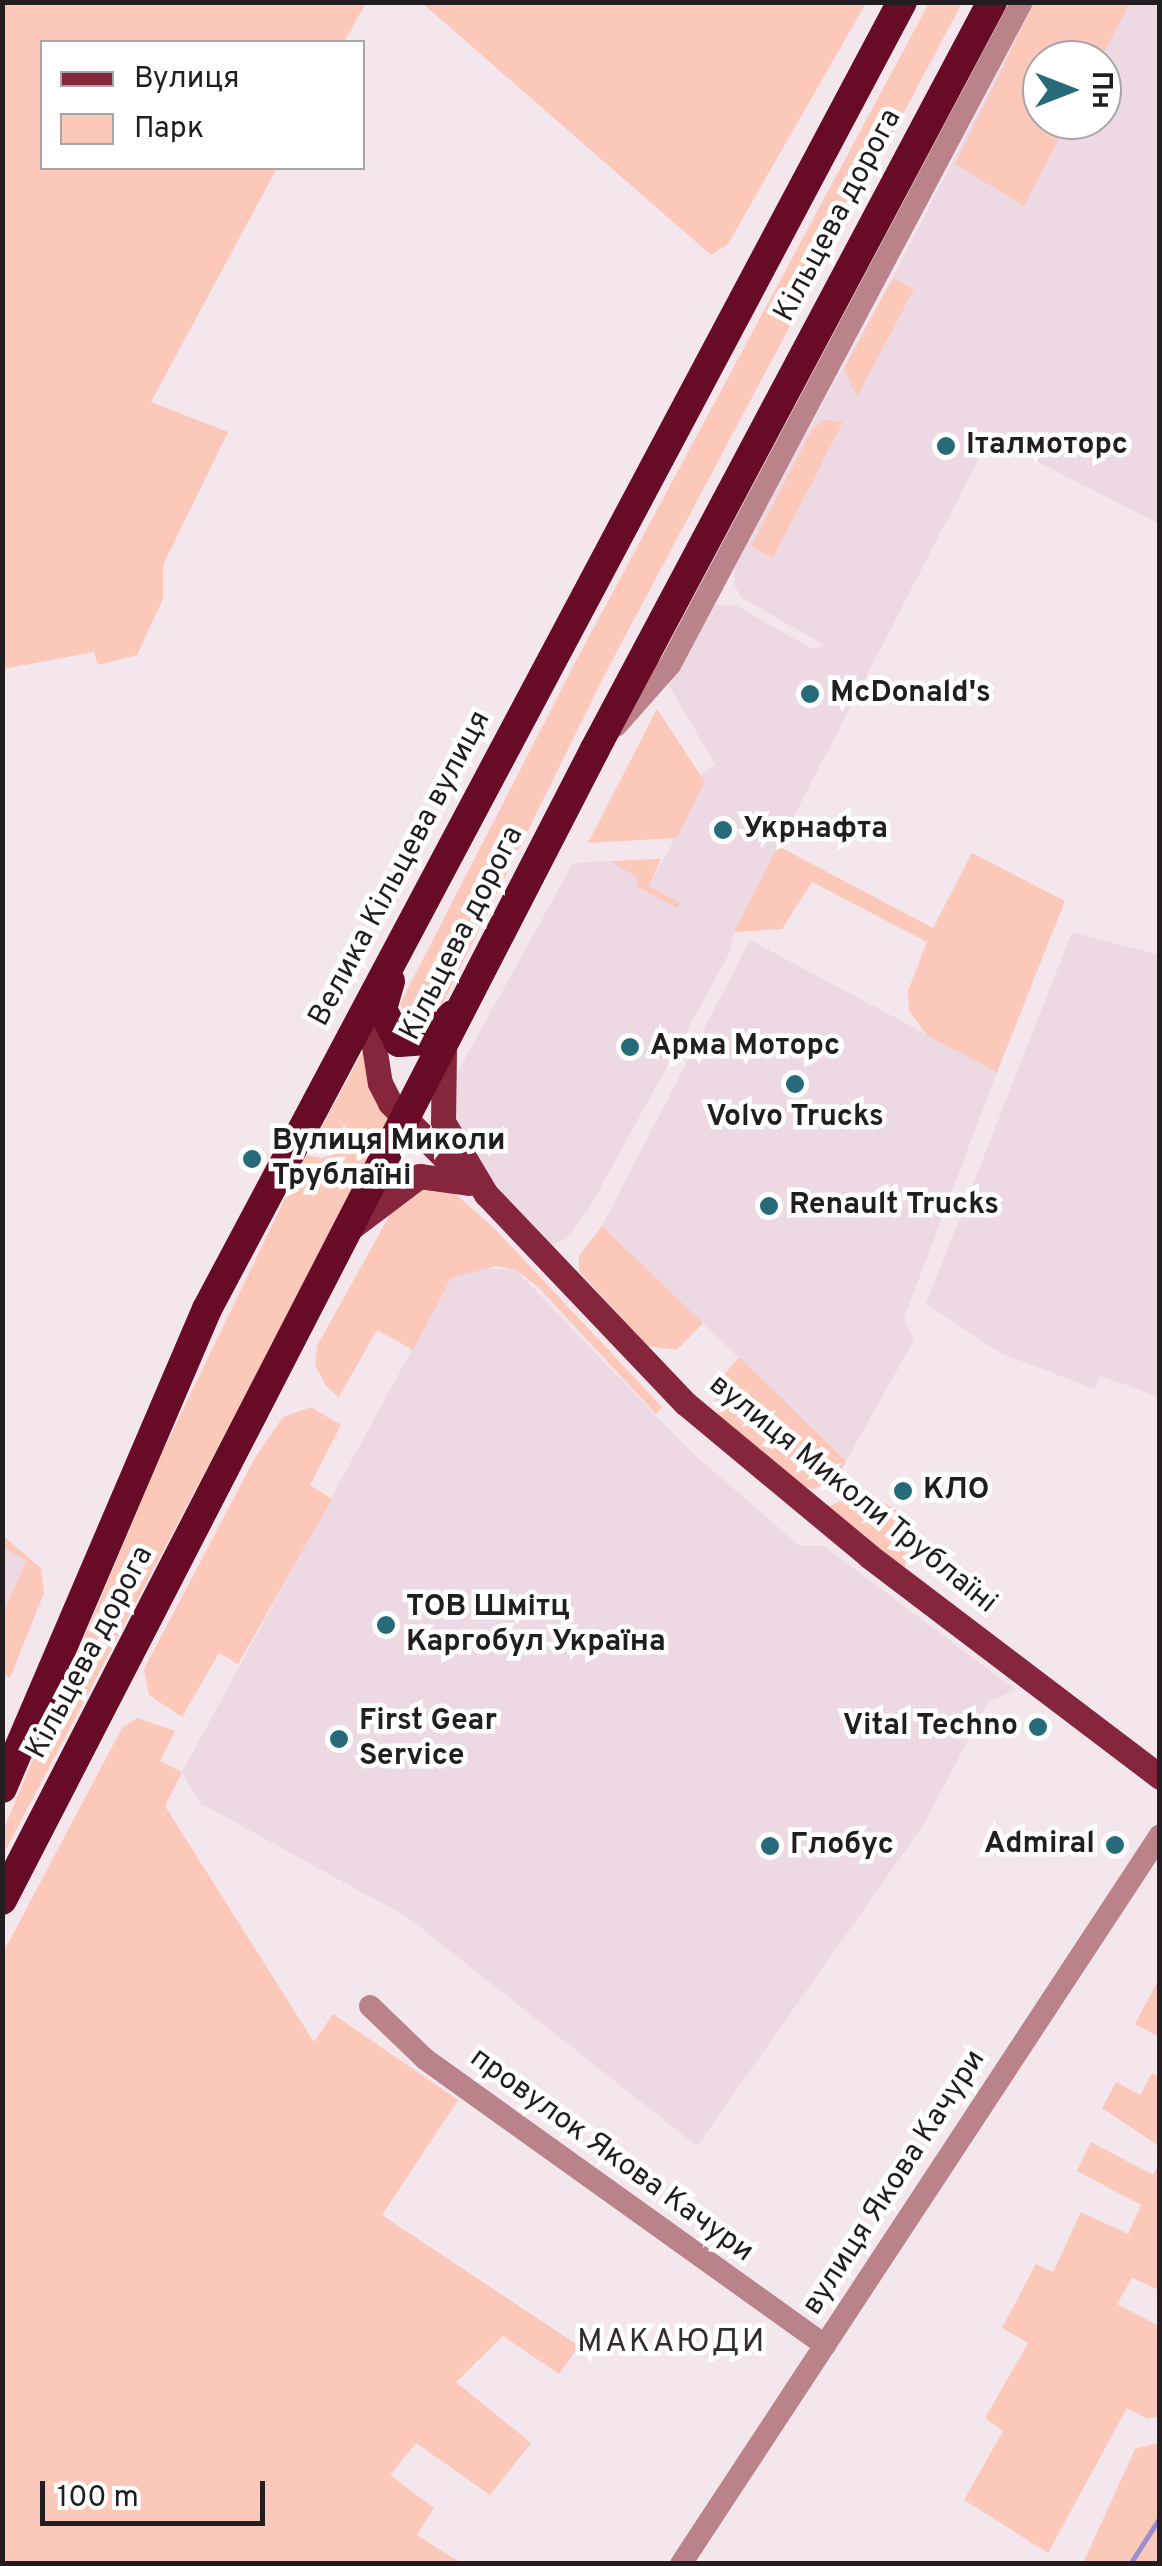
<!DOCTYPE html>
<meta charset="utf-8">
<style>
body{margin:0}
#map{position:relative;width:1162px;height:2566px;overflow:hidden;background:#f3e7ed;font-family:Overpass,sans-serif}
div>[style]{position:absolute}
.built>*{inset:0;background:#ecd9e3}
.green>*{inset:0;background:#fcc8b9}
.stream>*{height:5px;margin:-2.5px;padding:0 2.5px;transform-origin:2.5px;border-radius:2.5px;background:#9d8fce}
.minor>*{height:22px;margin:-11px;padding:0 11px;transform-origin:11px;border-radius:11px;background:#ba838a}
.major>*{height:25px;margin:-12.5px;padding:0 12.5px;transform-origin:12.5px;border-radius:12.5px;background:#86263d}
.highway>*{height:30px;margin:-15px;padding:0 15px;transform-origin:15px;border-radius:15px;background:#670b27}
.dots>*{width:28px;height:28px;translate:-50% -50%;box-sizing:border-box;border:5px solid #fff;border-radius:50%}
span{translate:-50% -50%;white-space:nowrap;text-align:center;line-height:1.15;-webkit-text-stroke:9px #fff;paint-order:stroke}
.street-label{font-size:30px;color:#221d20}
.poi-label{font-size:30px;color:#221d20;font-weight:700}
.left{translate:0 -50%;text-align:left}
.right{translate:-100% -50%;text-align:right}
.neighbourhood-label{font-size:32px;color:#352c31;letter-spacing:2.5px}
.frame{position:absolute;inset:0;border:5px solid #221d20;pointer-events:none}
.legend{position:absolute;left:40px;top:40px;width:325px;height:130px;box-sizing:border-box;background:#fff;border:2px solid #a7a5a6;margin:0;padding:12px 18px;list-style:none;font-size:30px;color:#221d20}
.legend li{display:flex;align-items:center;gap:20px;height:50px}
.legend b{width:50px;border:2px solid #a7a5a6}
.north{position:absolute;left:1022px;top:40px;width:100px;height:100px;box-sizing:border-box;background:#fff;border:2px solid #a7a5a6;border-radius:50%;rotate:90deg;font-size:28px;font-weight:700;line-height:40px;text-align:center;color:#221d20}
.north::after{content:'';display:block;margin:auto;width:35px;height:45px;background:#276b7b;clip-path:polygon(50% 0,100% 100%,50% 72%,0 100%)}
.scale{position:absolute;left:40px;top:2481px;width:225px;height:45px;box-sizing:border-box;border:5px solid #221d20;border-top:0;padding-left:12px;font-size:30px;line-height:35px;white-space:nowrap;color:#221d20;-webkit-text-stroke:8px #fff;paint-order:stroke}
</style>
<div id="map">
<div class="built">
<div style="clip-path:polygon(evenodd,1034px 3px,1159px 3px,1159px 524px,990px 437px,734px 932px,730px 952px,591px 1205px,566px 1239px,548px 1245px,453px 1137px,455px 1077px,573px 863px,610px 861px,636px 877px,638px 887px,680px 904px,649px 886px,705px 783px,700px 776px,715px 764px,668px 684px,710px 605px,737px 606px,813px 649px,824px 645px,742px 598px,734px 585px,734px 564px,893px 277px,1034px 3px,1042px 60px,1102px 60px,1102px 120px,1042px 120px,1042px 60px)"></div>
<div style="clip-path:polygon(1072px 932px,1159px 955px,1159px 1397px,1101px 1376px,1095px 1389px,1000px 1353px,926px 1304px)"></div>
<div style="clip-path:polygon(750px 940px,997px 1072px,904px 1318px,914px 1340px,846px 1461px,602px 1226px)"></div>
<div style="clip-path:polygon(475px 1267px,516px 1270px,690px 1451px,800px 1546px,824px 1546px,1016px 1690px,988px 1702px,924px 1824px,697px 2146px,407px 1917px,200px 1803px,182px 1772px,451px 1278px)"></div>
<div style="clip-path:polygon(3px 1547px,26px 1561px,3px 1613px)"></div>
</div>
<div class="green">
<div style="clip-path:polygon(3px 2px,366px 3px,344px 42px,42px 42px,42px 168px,277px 168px,151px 402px,228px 432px,163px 565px,163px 599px,137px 655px,98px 665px,94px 652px,3px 669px)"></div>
<div style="clip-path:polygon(422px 3px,866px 3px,728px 244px,711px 255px)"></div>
<div style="clip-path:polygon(929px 3px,962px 3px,606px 672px,439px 1011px,413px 1026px,400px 1004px,577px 659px)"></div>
<div style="clip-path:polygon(1034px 3px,1130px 3px,1100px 60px,1042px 60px,1042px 120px,1069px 120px,1024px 206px,955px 164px)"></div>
<div style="clip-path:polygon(893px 278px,914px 289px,857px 397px,844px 369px)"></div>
<div style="clip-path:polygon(826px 420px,843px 422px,773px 558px,751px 546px,813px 428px)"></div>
<div style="clip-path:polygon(657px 709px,705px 782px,677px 838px,588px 843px)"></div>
<div style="clip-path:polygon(778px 846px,933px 928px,972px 853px,1065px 901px,997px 1072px,928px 1036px,909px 1011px,908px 991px,927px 942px,812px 882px,782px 929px,734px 932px)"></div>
<div style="clip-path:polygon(661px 859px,649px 886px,680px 903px,677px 908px,638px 887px,636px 877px,610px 861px)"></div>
<div style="clip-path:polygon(363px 1051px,393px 1115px,382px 1136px,370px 1132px,311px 1147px)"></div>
<div style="clip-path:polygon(373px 1143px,377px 1145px,3px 1855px,2px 1833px,160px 1457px,306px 1155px,322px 1158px)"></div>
<div style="clip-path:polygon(428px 1188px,454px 1193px,495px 1229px,662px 1407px,656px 1414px,538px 1287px,516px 1270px,496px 1266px,451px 1278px,413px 1350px,377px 1330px,339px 1397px,326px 1386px,315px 1365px,317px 1346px,397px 1202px)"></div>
<div style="clip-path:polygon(602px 1226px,703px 1323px,677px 1350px,647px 1346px,579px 1271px,579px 1256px)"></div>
<div style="clip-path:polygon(739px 1357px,846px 1461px,839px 1475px,814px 1489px,797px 1485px,719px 1418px,713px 1388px)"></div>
<div style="clip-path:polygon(311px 1407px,341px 1425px,310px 1485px,332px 1499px,238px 1664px,219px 1653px,182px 1717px,149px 1695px,144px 1669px,256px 1456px,283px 1417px)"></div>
<div style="clip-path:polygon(848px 1497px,877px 1499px,908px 1517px,914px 1531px,904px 1568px,822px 1510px)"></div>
<div style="clip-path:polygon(2px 1535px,41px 1568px,44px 1593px,10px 1678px,3px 1674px,3px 1613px,26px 1561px,3px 1547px)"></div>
<div style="clip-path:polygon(137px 1718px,175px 1731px,160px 1761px,182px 1772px,165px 1806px,314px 2042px,333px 2014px,458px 2100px,382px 2215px,579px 2346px,559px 2374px,503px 2336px,456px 2382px,531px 2443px,490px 2495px,416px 2443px,390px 2475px,434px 2508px,417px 2535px,461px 2563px,3px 2563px,3px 1953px,122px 1728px)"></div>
<div style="clip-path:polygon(1159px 1979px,1159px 2037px,1135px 2024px)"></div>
<div style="clip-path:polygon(1152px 2073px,1159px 2078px,1159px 2146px,1102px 2108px,1116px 2082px,1140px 2095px)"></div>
<div style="clip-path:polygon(1091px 2142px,1153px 2175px,1159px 2164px,1159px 2290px,1132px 2278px,1117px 2304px,1159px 2326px,1159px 2416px,1148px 2419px,1127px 2408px,1048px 2553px,964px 2500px,1003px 2431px,985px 2418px,1028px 2343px,1002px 2328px,1036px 2264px,1053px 2272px,1081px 2212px,1128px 2234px,1141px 2205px,1077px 2171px)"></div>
<div style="clip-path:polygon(1158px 2443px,1159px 2563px,1083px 2563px,1135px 2449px)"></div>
</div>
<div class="stream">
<div style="left:1130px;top:2564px;width:56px;rotate:-57.4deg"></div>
</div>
<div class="minor">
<div style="left:616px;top:726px;width:81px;rotate:-48.5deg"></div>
<div style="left:670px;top:665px;width:751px;rotate:-62.04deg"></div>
<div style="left:370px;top:2006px;width:76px;rotate:43.9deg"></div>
<div style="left:425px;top:2059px;width:492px;rotate:35.6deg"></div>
<div style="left:681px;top:2564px;width:872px;rotate:-56.69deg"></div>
</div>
<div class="major">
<div style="left:382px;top:1009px;width:38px;rotate:102deg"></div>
<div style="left:374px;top:1046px;width:37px;rotate:81deg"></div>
<div style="left:380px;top:1083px;width:22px;rotate:63deg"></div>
<div style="left:390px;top:1103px;width:86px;rotate:45deg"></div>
<div style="left:444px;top:1051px;width:71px;rotate:90.8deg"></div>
<div style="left:443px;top:1122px;width:84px;rotate:59.2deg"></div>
<div style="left:486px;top:1194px;width:289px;rotate:46.4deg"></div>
<div style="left:685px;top:1403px;width:239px;rotate:39.7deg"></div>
<div style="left:869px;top:1556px;width:365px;rotate:37.2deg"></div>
<div style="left:353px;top:1226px;width:83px;rotate:-37.1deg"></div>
<div style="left:419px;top:1176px;width:50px;rotate:8deg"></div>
</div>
<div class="highway">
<div style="left:390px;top:981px;width:29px;rotate:106deg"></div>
<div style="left:382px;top:1009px;width:37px;rotate:63deg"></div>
<div style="left:399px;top:1042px;width:28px;rotate:-4deg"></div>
<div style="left:427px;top:1040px;width:36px;rotate:-44deg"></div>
<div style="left:2px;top:1788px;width:521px;rotate:-66.83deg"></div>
<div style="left:207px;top:1309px;width:1480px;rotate:-62deg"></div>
<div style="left:2px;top:1900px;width:1295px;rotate:-62.74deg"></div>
<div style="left:595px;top:749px;width:846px;rotate:-62.01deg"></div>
</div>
<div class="dots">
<div style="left:946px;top:446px;background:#276b7b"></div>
<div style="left:810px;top:694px;background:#276b7b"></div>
<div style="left:723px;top:830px;background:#276b7b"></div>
<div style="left:630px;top:1047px;background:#276b7b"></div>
<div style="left:795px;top:1084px;background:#276b7b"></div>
<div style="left:252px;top:1159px;background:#276b7b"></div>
<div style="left:769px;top:1206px;background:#276b7b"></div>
<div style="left:903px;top:1491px;background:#276b7b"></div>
<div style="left:386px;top:1625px;background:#276b7b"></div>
<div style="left:1038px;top:1727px;background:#276b7b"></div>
<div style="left:339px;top:1739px;background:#276b7b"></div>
<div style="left:1115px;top:1845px;background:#276b7b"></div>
<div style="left:770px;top:1846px;background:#276b7b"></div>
</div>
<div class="street-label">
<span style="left:839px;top:216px;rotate:-62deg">Кільцева дорога</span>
<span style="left:401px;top:869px;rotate:-62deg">Велика Кільцева вулиця</span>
<span style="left:463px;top:934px;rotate:-63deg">Кільцева дорога</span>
<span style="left:852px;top:1495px;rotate:39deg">вулиця Миколи Трублаїні</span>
<span style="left:91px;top:1653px;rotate:-62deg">Кільцева дорога</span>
<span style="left:611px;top:2156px;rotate:36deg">провулок Якова Качури</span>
<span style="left:895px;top:2183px;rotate:-57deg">вулиця Якова Качури</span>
</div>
<div class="poi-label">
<span class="left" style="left:966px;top:446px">Італмоторс</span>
<span class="left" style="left:830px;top:694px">McDonald's</span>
<span class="left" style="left:743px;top:830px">Укрнафта</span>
<span class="left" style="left:650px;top:1047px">Арма Моторс</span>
<span style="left:795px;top:1118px">Volvo Trucks</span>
<span class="left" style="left:272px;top:1159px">Вулиця Миколи<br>Трублаїні</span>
<span class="left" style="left:789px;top:1206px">Renault Trucks</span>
<span class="left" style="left:923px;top:1491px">КЛО</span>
<span class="left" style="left:406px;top:1625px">ТОВ Шмітц<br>Каргобул Україна</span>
<span class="left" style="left:359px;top:1739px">First Gear<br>Service</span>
<span class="right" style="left:1018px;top:1727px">Vital Techno</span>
<span class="right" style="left:1095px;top:1845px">Admiral</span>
<span class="left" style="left:790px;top:1846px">Глобус</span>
</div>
<div class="neighbourhood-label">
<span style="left:672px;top:2343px">МАКАЮДИ</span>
</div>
<div class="frame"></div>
<ul class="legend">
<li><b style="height:12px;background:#86263d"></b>Вулиця</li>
<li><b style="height:28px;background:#fcc8b9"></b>Парк</li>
</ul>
<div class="north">Пн</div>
<div class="scale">100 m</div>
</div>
